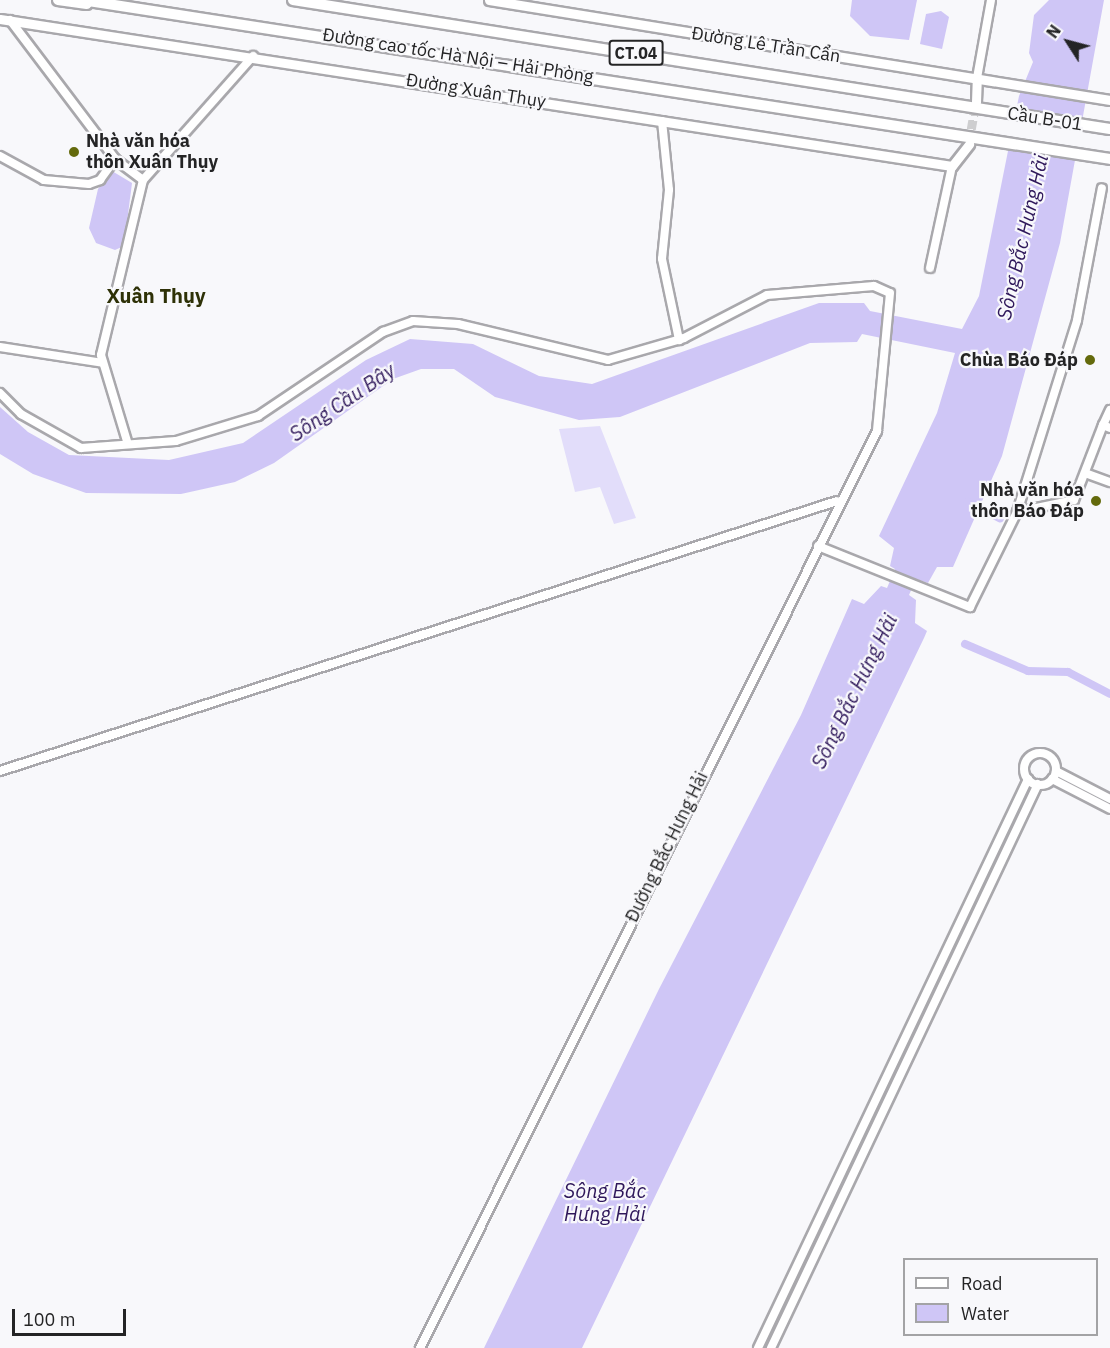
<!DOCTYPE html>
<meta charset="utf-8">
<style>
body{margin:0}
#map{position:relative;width:1110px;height:1348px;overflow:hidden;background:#f8f8fb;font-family:"IBM Plex Sans",sans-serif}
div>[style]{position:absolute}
.green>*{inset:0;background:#e2ddfa}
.water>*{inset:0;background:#cfc6f6}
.pier>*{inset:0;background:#f8f8fb;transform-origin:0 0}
.canal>*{height:8px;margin:-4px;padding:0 4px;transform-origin:4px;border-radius:4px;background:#cfc6f6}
.major-tunnel>*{height:9px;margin-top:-4.5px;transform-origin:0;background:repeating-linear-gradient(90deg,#ceced0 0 9px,transparent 0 13.5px)}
.roads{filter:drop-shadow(2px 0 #a9a8ac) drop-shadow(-2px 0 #a9a8ac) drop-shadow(0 2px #a9a8ac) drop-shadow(0 -2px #a9a8ac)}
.minor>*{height:8px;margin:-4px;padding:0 4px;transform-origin:4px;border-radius:4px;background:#fff}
.minor>.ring{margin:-4px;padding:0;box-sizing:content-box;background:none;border:8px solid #fff;border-radius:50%}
.major>*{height:9px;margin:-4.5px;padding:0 4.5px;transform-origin:4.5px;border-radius:4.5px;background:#fff}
.highway>*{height:10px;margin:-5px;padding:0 5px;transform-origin:5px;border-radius:5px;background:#fff}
.dots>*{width:16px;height:16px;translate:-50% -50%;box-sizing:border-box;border:3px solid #f8f8fb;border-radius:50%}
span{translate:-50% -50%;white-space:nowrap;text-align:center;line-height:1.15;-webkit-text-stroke:4.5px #f8f8fb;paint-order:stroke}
.shield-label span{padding:2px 4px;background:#f8f8fb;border:2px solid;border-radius:4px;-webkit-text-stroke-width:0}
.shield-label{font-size:16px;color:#242425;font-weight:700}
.street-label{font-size:18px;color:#242425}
.poi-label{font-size:18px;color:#242425;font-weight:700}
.left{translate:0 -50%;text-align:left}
.right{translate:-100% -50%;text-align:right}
.water-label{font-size:20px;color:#2f185b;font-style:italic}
.neighbourhood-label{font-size:20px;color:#2e3107;font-weight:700}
.legend{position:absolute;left:903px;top:1258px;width:195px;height:78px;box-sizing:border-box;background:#f8f8fb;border:2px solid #a3a3a5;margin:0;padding:8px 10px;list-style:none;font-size:18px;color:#242425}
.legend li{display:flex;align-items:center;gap:12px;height:30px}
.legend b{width:30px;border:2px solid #a3a3a5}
.north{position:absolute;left:1038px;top:12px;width:60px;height:60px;-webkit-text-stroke:4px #f8f8fb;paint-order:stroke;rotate:306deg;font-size:16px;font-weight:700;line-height:24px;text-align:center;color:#242425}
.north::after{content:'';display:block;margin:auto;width:21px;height:27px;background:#242425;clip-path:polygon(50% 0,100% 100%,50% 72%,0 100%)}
.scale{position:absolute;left:12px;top:1309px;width:114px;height:27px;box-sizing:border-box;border:3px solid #242425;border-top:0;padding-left:8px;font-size:18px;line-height:21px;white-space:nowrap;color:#242425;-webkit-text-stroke:4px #f8f8fb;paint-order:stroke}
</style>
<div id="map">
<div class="green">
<div style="clip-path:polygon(600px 426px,636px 518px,614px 524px,600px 487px,575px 492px,559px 429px)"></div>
</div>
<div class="water">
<div style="clip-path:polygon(852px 0,917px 0,909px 40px,870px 36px,850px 16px)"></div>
<div style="clip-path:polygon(1049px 0,1104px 0,1060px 243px,1002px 456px,953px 567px,937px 567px,928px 583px,916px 579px,909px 595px,916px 600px,915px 623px,927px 631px,924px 638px,582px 1348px,484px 1348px,659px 989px,801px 715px,852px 599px,864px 604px,881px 586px,887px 588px,895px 569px,890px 566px,894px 548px,879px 536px,937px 413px,955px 353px,862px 334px,857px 342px,810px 343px,620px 417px,579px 420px,495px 397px,454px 369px,421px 369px,393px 379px,274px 463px,235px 482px,181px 494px,86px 493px,33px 474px,0 454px,0 407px,28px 432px,69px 455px,169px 460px,243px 443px,366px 360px,410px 339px,473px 344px,539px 376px,592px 384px,819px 303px,864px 303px,870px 311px,962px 329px,979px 296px,1019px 96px,1033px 62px,1029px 53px,1034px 15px)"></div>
<div style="clip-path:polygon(941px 11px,949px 17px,942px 49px,920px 44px,926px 14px)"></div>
<div style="clip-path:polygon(112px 171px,132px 183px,124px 246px,115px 250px,96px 243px,89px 228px,98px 189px)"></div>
</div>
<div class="pier">
<div style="left:1012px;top:113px;width:72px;height:30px;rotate:9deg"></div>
</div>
<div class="canal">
<div style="left:968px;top:502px;width:36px;rotate:27deg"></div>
<div style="left:965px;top:644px;width:69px;rotate:23.2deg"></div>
<div style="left:1028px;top:671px;width:40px;rotate:1.4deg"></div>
<div style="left:1068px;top:672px;width:47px;rotate:27.6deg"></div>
</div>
<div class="major-tunnel">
<div style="left:969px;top:142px;width:41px;rotate:-80.1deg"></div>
</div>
<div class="roads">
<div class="minor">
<div style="left:10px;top:20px;width:174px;rotate:52.9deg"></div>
<div style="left:115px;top:159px;width:35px;rotate:37deg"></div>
<div style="left:143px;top:180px;width:180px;rotate:103.5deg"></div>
<div style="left:101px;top:355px;width:90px;rotate:73.2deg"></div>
<div style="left:977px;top:78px;width:79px;rotate:-79.8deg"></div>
<div style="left:662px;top:121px;width:69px;rotate:84.2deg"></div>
<div style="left:669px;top:190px;width:69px;rotate:95.8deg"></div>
<div style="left:662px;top:259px;width:83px;rotate:78.1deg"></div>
<div style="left:0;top:156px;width:50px;rotate:28.6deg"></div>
<div style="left:44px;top:180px;width:45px;rotate:5.1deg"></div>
<div style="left:89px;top:184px;width:12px;rotate:-20deg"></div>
<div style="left:100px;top:180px;width:26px;rotate:-54deg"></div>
<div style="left:143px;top:180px;width:166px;rotate:-48.4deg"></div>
<div style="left:930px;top:268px;width:104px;rotate:-77.8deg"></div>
<div style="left:0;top:347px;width:104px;rotate:8.8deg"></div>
<div style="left:0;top:393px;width:30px;rotate:45deg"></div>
<div style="left:21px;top:414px;width:69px;rotate:29.5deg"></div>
<div style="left:81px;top:448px;width:95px;rotate:-4.2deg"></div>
<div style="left:176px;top:441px;width:86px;rotate:-17deg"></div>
<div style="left:258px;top:416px;width:151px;rotate:-33.9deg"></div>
<div style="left:383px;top:332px;width:32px;rotate:-20deg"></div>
<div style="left:413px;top:321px;width:45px;rotate:3.8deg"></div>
<div style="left:458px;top:324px;width:154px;rotate:13.5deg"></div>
<div style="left:608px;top:360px;width:79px;rotate:-16.1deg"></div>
<div style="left:684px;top:338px;width:93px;rotate:-27.4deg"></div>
<div style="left:767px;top:295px;width:107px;rotate:-4.8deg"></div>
<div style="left:874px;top:286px;width:17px;rotate:24deg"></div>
<div style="left:890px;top:293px;width:139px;rotate:95.4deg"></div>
<div style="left:877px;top:431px;width:1025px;rotate:116.49deg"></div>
<div style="left:1110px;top:410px;width:17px;rotate:115deg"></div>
<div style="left:1103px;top:425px;width:8px;rotate:23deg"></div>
<div style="left:1085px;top:473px;width:27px;rotate:20deg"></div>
<div style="left:1017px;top:512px;width:201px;rotate:-72.6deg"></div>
<div style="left:1077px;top:320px;width:134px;rotate:-79.3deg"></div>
<div style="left:818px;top:546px;width:164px;rotate:21.9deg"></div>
<div style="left:970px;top:607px;width:106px;rotate:-63.7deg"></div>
<div style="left:1017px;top:512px;width:58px;rotate:-11.9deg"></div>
<div style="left:1074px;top:500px;width:80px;rotate:-68.9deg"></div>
<div class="ring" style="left:1024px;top:753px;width:24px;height:24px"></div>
<div style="left:0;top:771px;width:879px;rotate:-17.88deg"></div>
<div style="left:1056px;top:771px;width:61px;rotate:27.4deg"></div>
<div style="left:1052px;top:779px;width:65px;rotate:27.3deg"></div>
<div style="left:758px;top:1348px;width:630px;rotate:-64.61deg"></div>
<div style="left:771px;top:1348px;width:624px;rotate:-64.67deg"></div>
</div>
<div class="major">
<div style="left:489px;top:0;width:629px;rotate:9.15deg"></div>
<div style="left:0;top:19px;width:963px;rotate:8.78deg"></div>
<div style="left:952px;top:166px;width:28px;rotate:-52deg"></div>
<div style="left:976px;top:102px;width:24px;rotate:-88deg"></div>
</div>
<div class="highway">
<div style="left:58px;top:0;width:29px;rotate:8deg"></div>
<div style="left:82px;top:0;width:1040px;rotate:8.79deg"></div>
<div style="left:293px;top:0;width:827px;rotate:8.97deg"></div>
</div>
</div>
<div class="dots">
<div style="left:74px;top:152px;background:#646a0c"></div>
<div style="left:1090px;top:360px;background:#646a0c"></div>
<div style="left:1096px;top:501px;background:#646a0c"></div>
</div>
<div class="shield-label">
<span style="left:636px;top:53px">CT.04</span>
</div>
<div class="street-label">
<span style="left:766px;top:45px;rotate:9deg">Đường Lê Trần Cẩn</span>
<span style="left:458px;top:56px;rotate:9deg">Đường cao tốc Hà Nội – Hải Phòng</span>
<span style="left:476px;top:91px;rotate:9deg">Đường Xuân Thụy</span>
<span style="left:1045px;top:119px;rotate:9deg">Cầu B-01</span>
<span style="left:667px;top:847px;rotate:-64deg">Đường Bắc Hưng Hải</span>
</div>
<div class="poi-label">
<span class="left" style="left:86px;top:152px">Nhà văn hóa<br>thôn Xuân Thụy</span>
<span class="right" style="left:1078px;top:360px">Chùa Báo Đáp</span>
<span class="right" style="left:1084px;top:501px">Nhà văn hóa<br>thôn Báo Đáp</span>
</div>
<div class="water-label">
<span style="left:1022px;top:237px;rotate:-77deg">Sông Bắc Hưng Hải</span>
<span style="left:342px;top:402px;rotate:-34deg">Sông Cầu Bây</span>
<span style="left:854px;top:691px;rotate:-64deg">Sông Bắc Hưng Hải</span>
<span style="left:605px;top:1202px">Sông Bắc<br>Hưng Hải</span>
</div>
<div class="neighbourhood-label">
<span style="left:156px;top:295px">Xuân Thụy</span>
</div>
<ul class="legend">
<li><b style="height:8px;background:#fff"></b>Road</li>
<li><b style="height:16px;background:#cfc6f6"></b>Water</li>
</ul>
<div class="north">N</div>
<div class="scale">100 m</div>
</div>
